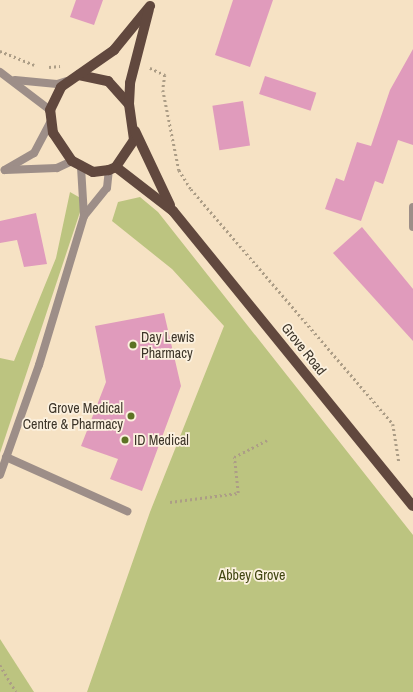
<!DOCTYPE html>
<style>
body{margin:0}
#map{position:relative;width:413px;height:692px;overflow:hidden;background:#f6e2c4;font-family:"Archivo Narrow",sans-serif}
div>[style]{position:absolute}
.green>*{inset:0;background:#bcc480}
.building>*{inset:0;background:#e09bbc;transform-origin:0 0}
.path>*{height:2.5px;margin-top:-1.25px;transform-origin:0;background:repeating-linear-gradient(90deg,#ac9d86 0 2px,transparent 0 5px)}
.service>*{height:8px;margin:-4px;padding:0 4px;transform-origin:4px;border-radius:4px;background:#9d8e88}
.minor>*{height:8px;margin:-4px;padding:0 4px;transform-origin:4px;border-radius:4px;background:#9d8e88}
.primary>*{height:10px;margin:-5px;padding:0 5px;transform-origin:5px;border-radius:5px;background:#61483e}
.dots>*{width:11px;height:11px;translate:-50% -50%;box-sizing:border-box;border:2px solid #fcf1df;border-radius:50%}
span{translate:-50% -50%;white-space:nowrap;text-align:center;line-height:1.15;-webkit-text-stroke:3.5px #fcf1df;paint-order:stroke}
.poi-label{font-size:14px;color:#3d3529}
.left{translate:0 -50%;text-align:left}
.right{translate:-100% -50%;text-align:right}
.street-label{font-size:14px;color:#3d3529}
.park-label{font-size:14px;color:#414611}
</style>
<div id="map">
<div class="green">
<div style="clip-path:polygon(70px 192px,84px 200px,0 453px,0 358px,14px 361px,56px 258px)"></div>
<div style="clip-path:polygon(140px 197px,158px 212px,413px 535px,413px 692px,87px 692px,150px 512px,224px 326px,172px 269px,112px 221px,118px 202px)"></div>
<div style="clip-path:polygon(0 639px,34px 692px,0 692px)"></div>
</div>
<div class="building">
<div style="clip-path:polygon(76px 0,103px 0,94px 25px,70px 17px)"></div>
<div style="clip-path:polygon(233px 0,273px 0,250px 67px,215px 55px)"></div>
<div style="clip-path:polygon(413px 49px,413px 145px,398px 140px,383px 184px,375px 181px,361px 221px,325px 209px,336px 178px,344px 181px,357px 142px,371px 146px,390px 90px)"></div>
<div style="left:265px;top:76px;width:54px;height:19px;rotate:18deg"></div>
<div style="left:243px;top:101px;width:45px;height:31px;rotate:81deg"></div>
<div style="clip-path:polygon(36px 213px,47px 264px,24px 267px,17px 240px,0 243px,0 221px)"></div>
<div style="clip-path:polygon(362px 227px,413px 289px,413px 341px,333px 253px)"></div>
<div style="clip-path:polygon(164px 313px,181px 386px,142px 491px,110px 479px,118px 459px,81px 446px,106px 382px,95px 326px)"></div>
</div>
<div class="path">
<div style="left:0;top:51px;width:37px;rotate:22deg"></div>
<div style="left:49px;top:67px;width:11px;rotate:-5deg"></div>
<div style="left:150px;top:68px;width:17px;rotate:25deg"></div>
<div style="left:165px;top:75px;width:15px;rotate:98deg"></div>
<div style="left:163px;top:90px;width:82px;rotate:78.7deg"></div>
<div style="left:179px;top:170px;width:22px;rotate:58deg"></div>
<div style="left:191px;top:189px;width:310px;rotate:49.3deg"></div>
<div style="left:393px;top:424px;width:38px;rotate:81deg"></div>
<div style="left:170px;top:502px;width:69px;rotate:-7.5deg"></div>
<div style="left:238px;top:493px;width:36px;rotate:-96deg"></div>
<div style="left:234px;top:457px;width:37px;rotate:-27deg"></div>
<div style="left:0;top:665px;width:31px;rotate:59deg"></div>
</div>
<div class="service">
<div style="left:6px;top:457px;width:133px;rotate:24.1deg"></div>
</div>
<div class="minor">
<div style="left:0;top:72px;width:63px;rotate:37.2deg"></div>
<div style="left:15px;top:80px;width:42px;rotate:5.4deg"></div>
<div style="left:57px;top:84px;width:10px;rotate:-17deg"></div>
<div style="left:50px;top:123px;width:34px;rotate:118deg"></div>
<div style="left:34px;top:153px;width:34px;rotate:150deg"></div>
<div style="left:5px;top:170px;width:52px;rotate:-2.2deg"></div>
<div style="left:57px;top:168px;width:17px;rotate:-25deg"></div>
<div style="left:81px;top:167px;width:49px;rotate:86.5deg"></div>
<div style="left:84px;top:216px;width:36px;rotate:-51deg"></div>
<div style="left:107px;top:188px;width:18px;rotate:-84deg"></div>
<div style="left:413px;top:207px;width:20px;rotate:90deg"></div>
<div style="left:0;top:475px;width:117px;rotate:-70.5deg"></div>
<div style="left:39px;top:365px;width:156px;rotate:-73.2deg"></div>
</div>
<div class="primary">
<div style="left:79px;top:75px;width:30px;rotate:12deg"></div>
<div style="left:108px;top:81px;width:31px;rotate:48deg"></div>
<div style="left:129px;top:104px;width:36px;rotate:82deg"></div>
<div style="left:134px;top:140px;width:32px;rotate:124deg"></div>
<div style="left:116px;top:167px;width:8px;rotate:157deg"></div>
<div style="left:109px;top:170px;width:16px;rotate:173deg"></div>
<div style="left:93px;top:172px;width:24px;rotate:-152deg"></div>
<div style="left:72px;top:161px;width:34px;rotate:-124deg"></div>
<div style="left:53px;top:133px;width:23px;rotate:-97deg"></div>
<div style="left:50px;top:110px;width:25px;rotate:-64deg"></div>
<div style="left:61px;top:87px;width:65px;rotate:-34.9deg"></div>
<div style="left:114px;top:50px;width:57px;rotate:-50.7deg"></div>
<div style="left:129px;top:104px;width:21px;rotate:-87deg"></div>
<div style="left:130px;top:83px;width:76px;rotate:-75.6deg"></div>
<div style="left:135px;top:131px;width:82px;rotate:64.7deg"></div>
<div style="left:116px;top:167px;width:72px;rotate:37.7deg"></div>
<div style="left:173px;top:211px;width:380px;rotate:50.9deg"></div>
</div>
<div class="dots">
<div style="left:133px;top:345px;background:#5d7324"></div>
<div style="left:131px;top:416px;background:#5d7324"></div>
<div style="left:125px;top:440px;background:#5d7324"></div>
</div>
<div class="poi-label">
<span class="left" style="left:141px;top:345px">Day Lewis<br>Pharmacy</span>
<span class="right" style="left:123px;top:416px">Grove Medical<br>Centre &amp; Pharmacy</span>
<span class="left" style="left:134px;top:440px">ID Medical</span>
</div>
<div class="street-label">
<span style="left:304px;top:349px;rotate:51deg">Grove Road</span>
</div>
<div class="park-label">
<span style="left:252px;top:575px">Abbey Grove</span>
</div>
</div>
